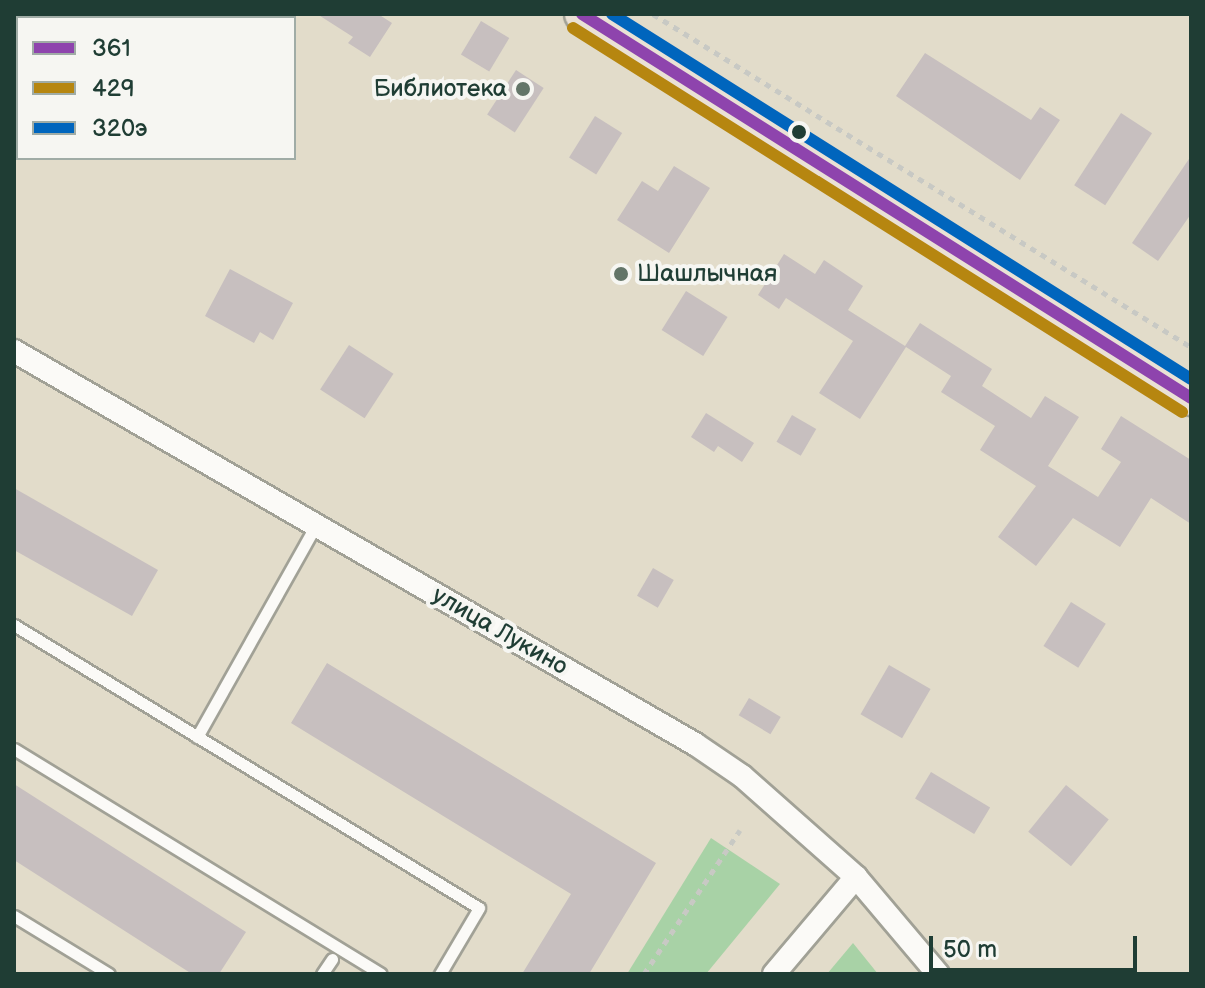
<!DOCTYPE html>
<meta charset="utf-8">
<style>
body{margin:0}
#map{position:relative;width:1205px;height:988px;overflow:hidden;background:#e2dcca;font-family:"Balsamiq Sans",sans-serif}
div>[style]{position:absolute}
.green>*{inset:0;background:#a8d2a6}
.building>*{inset:0;background:#c7bfbf;transform-origin:0 0}
.path>*{height:5px;margin-top:-2.5px;transform-origin:0;background:repeating-linear-gradient(90deg,#c8c9c4 0 6px,transparent 0 12px)}
.roads{filter:drop-shadow(2px 0 #a1a196) drop-shadow(-2px 0 #a1a196) drop-shadow(0 2px #a1a196) drop-shadow(0 -2px #a1a196)}
.lane>*{height:11px;margin:-5.5px;padding:0 5.5px;transform-origin:5.5px;border-radius:5.5px;background:#fbfaf7}
.street>*{height:22px;margin:-11px;padding:0 11px;transform-origin:11px;border-radius:11px;background:#fbfaf7}
.primary>*{height:34px;margin:-17px;padding:0 17px;transform-origin:17px;border-radius:17px;background:#eae1d5}
.bus-1>*{height:12px;margin:-6px;padding:0 6px;transform-origin:6px;border-radius:6px;background:#8e44ad}
.bus-2>*{height:12px;margin:-6px;padding:0 6px;transform-origin:6px;border-radius:6px;background:#b68610}
.bus-3>*{height:12px;margin:-6px;padding:0 6px;transform-origin:6px;border-radius:6px;background:#0065bd}
.dots>*{width:22px;height:22px;translate:-50% -50%;box-sizing:border-box;border:4px solid #f6f6f2;border-radius:50%}
span{translate:-50% -50%;white-space:nowrap;text-align:center;line-height:1.15;-webkit-text-stroke:8px #f6f6f2;paint-order:stroke}
.poi-label{font-size:24px;color:#1f3d34}
.right{translate:-100% -50%;text-align:right}
.left{translate:0 -50%;text-align:left}
.street-label{font-size:24px;color:#1f3d34}
.frame{position:absolute;inset:0;border:16px solid #1f3d34;pointer-events:none}
.legend{position:absolute;left:16px;top:16px;width:280px;height:144px;box-sizing:border-box;background:#f6f6f2;border:2px solid #a0aca6;margin:0;padding:10px 14px;list-style:none;font-size:24px;color:#1f3d34}
.legend li{display:flex;align-items:center;gap:16px;height:40px}
.legend b{width:40px;border:2px solid #a0aca6}
.scale{position:absolute;left:929px;top:936px;width:208px;height:36px;box-sizing:border-box;border:4px solid #1f3d34;border-top:0;padding-left:10px;font-size:24px;line-height:28px;white-space:nowrap;color:#1f3d34;-webkit-text-stroke:6px #f6f6f2;paint-order:stroke}
</style>
<div id="map">
<div class="green">
<div style="clip-path:polygon(711px 838px,780px 884px,706px 974px,627px 974px)"></div>
<div style="clip-path:polygon(853px 943px,878px 974px,827px 974px)"></div>
</div>
<div class="building">
<div style="clip-path:polygon(317px 14px,378px 14px,392px 23px,370px 57px,348px 43px,353px 37px)"></div>
<div style="left:481px;top:21px;width:33px;height:39px;rotate:31deg"></div>
<div style="clip-path:polygon(925px 53px,1031px 120px,1040px 107px,1060px 120px,1020px 180px,896px 96px)"></div>
<div style="left:516px;top:70px;width:33px;height:53px;rotate:33deg"></div>
<div style="left:1121px;top:113px;width:37px;height:86px;rotate:33deg"></div>
<div style="left:595px;top:116px;width:32px;height:49px;rotate:32deg"></div>
<div style="clip-path:polygon(1191px 156px,1191px 214px,1158px 261px,1132px 243px)"></div>
<div style="clip-path:polygon(674px 166px,710px 188px,669px 253px,617px 220px,642px 181px,658px 191px)"></div>
<div style="clip-path:polygon(784px 254px,815px 274px,824px 260px,863px 286px,848px 310px,905px 346px,920px 323px,992px 369px,982px 386px,1031px 418px,1045px 396px,1079px 417px,1048px 466px,1098px 497px,1121px 462px,1101px 449px,1121px 416px,1191px 460px,1191px 524px,1151px 498px,1120px 547px,1073px 518px,1036px 566px,998px 537px,1036px 486px,980px 450px,995px 426px,941px 392px,951px 376px,906px 347px,860px 419px,819px 393px,853px 341px,786px 298px,779px 309px,758px 295px)"></div>
<div style="clip-path:polygon(230px 269px,293px 303px,273px 340px,260px 332px,254px 343px,205px 316px)"></div>
<div style="left:686px;top:291px;width:49px;height:46px;rotate:32deg"></div>
<div style="left:349px;top:345px;width:53px;height:53px;rotate:33deg"></div>
<div style="clip-path:polygon(706px 413px,754px 443px,742px 462px,718px 446px,714px 452px,691px 437px)"></div>
<div style="left:792px;top:415px;width:28px;height:31px;rotate:30deg"></div>
<div style="clip-path:polygon(14px 488px,158px 570px,132px 616px,14px 550px)"></div>
<div style="left:653px;top:568px;width:24px;height:32px;rotate:30deg"></div>
<div style="left:1071px;top:602px;width:41px;height:52px;rotate:32deg"></div>
<div style="clip-path:polygon(327px 663px,656px 863px,589px 974px,522px 974px,571px 894px,291px 723px)"></div>
<div style="left:889px;top:665px;width:48px;height:57px;rotate:30deg"></div>
<div style="left:749px;top:698px;width:37px;height:20px;rotate:31deg"></div>
<div style="left:931px;top:772px;width:69px;height:31px;rotate:31deg"></div>
<div style="clip-path:polygon(14px 784px,246px 932px,219px 974px,192px 974px,14px 860px)"></div>
<div style="left:1066px;top:785px;width:55px;height:60px;rotate:39deg"></div>
</div>
<div class="path">
<div style="left:653px;top:14px;width:633px;rotate:31.76deg"></div>
<div style="left:644px;top:974px;width:173px;rotate:-56.3deg"></div>
</div>
<div class="roads">
<div class="lane">
<div style="left:14px;top:625px;width:544px;rotate:31.32deg"></div>
<div style="left:479px;top:908px;width:77px;rotate:120.6deg"></div>
<div style="left:197px;top:737px;width:243px;rotate:-60.7deg"></div>
<div style="left:14px;top:749px;width:430px;rotate:31.5deg"></div>
<div style="left:14px;top:916px;width:111px;rotate:31.4deg"></div>
<div style="left:322px;top:974px;width:18px;rotate:-56deg"></div>
</div>
<div class="street">
<div style="left:14px;top:351px;width:786px;rotate:29.99deg"></div>
<div style="left:695px;top:744px;width:57px;rotate:34.2deg"></div>
<div style="left:742px;top:776px;width:152px;rotate:41.5deg"></div>
<div style="left:856px;top:877px;width:127px;rotate:49.8deg"></div>
<div style="left:774px;top:974px;width:127px;rotate:-49.8deg"></div>
</div>
<div class="primary">
<div style="left:582px;top:14px;width:720px;rotate:32.23deg"></div>
</div>
</div>
<div class="bus-1">
<div style="left:582px;top:14px;width:720px;rotate:32.23deg"></div>
</div>
<div class="bus-2">
<div style="left:573px;top:28px;width:720px;rotate:32.23deg"></div>
</div>
<div class="bus-3">
<div style="left:612px;top:14px;width:684px;rotate:32.23deg"></div>
</div>
<div class="dots">
<div style="left:523px;top:89px;background:#637568"></div>
<div style="left:799px;top:132px;background:#1f3d34"></div>
<div style="left:621px;top:274px;background:#637568"></div>
</div>
<div class="poi-label">
<span class="right" style="left:507px;top:89px">Библиотека</span>
<span class="left" style="left:637px;top:274px">Шашлычная</span>
</div>
<div class="street-label">
<span style="left:500px;top:631px;rotate:30deg">улица Лукино</span>
</div>
<div class="frame"></div>
<ul class="legend">
<li><b style="height:10px;background:#8e44ad"></b>361</li>
<li><b style="height:10px;background:#b68610"></b>429</li>
<li><b style="height:10px;background:#0065bd"></b>320э</li>
</ul>
<div class="scale">50 m</div>
</div>
